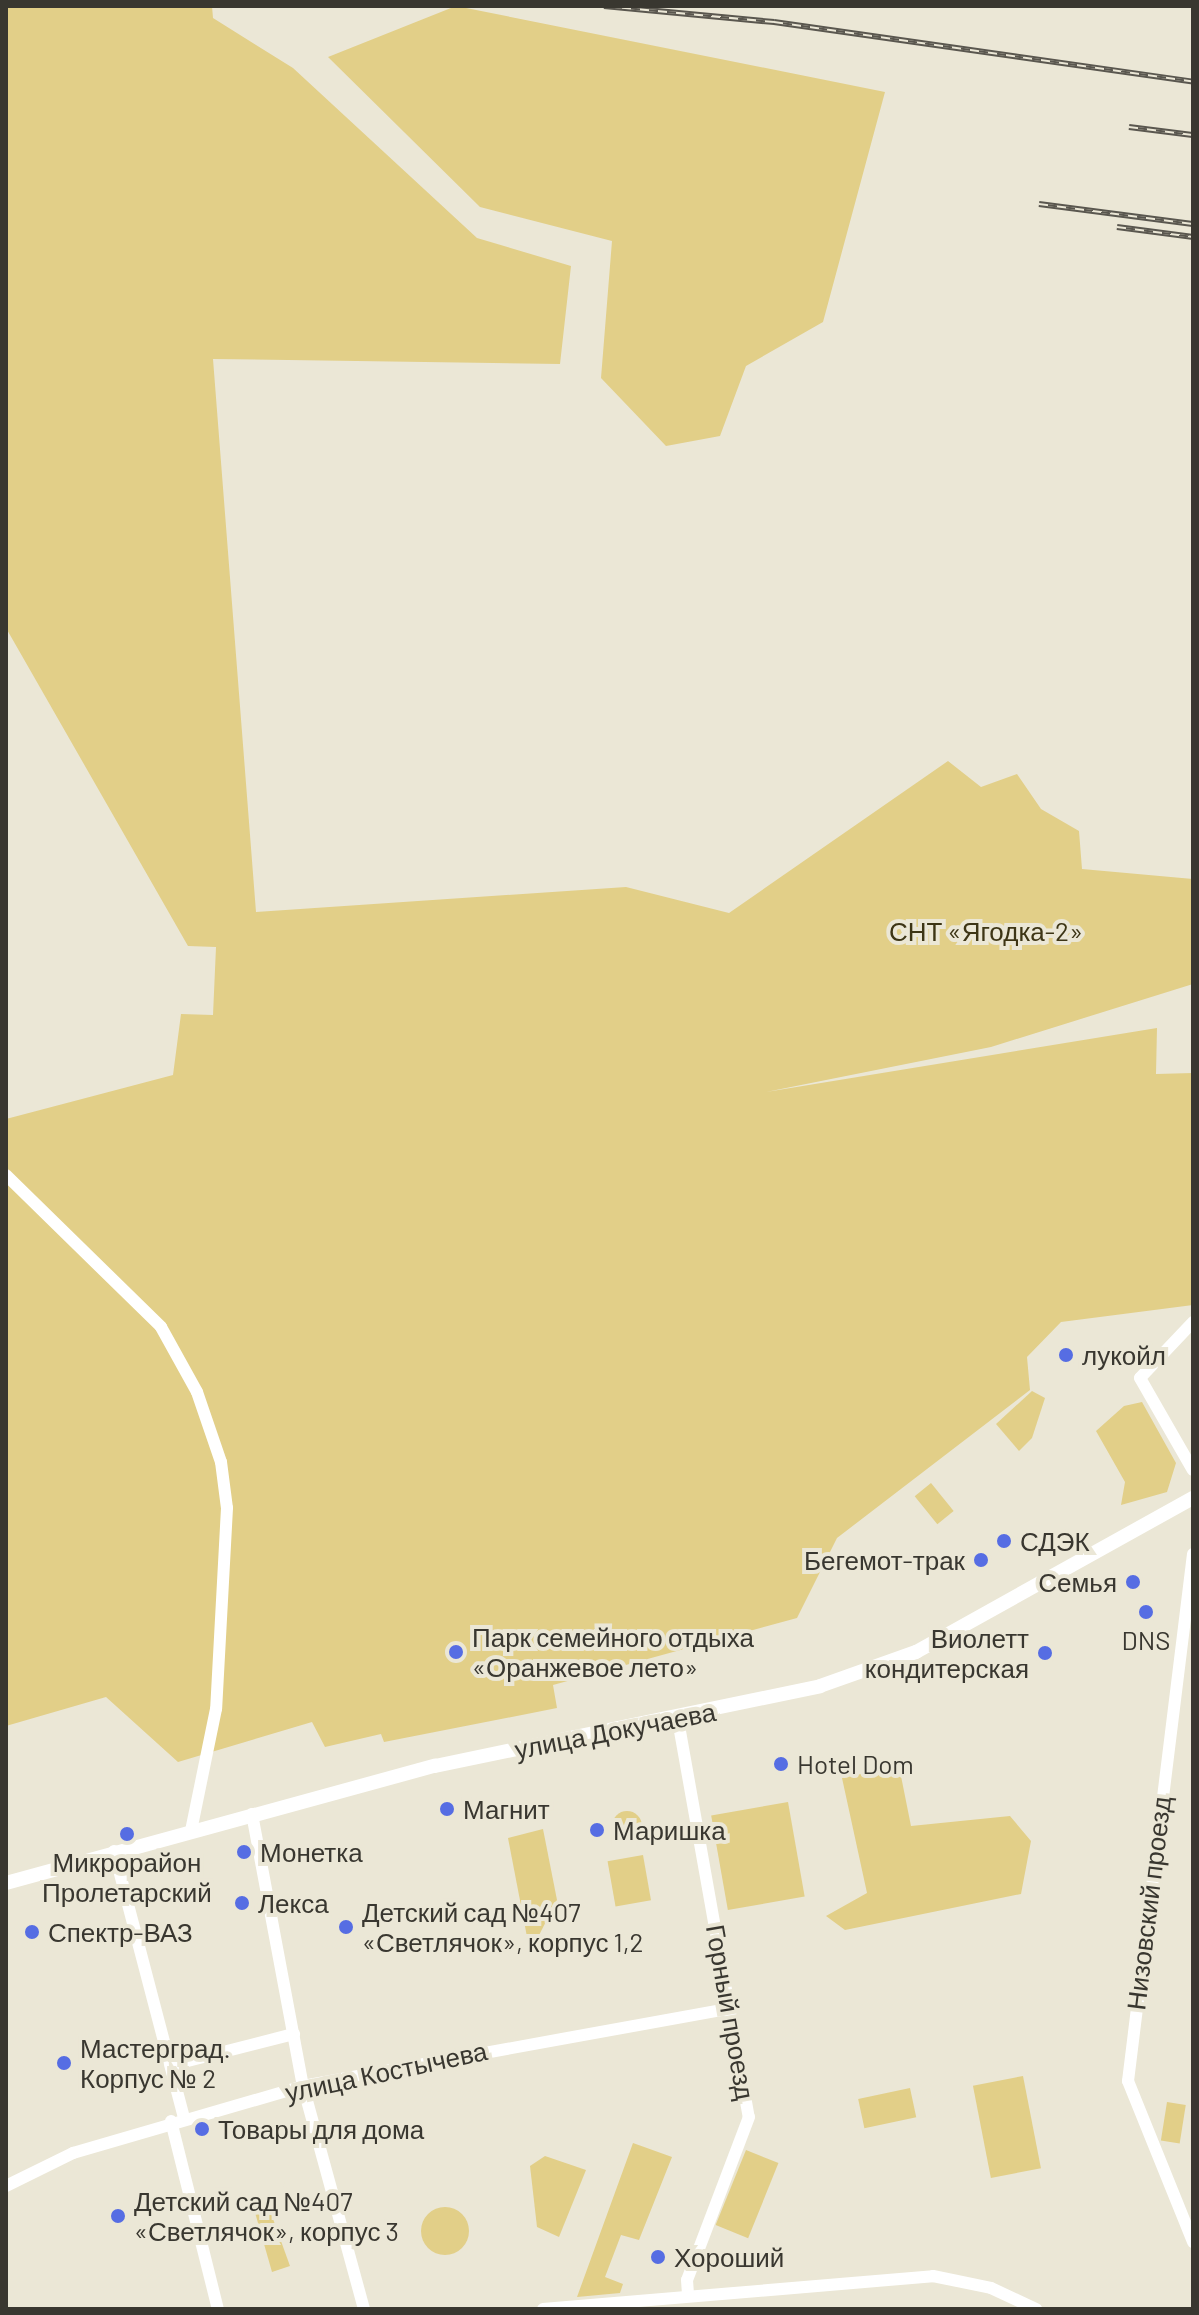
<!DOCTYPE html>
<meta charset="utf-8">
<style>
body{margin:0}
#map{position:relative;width:1199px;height:2315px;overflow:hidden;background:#ebe7d6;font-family:Barlow,sans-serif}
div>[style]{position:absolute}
.green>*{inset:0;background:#e2cf88;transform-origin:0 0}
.round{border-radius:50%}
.minor>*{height:12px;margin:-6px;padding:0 6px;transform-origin:6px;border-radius:6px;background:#fff}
.major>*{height:14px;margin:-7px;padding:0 7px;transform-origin:7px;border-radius:7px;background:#fff}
.rail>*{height:6px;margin-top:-3px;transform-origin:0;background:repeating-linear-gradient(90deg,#ebe7d6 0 9px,#5a574f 0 18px);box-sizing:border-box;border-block:2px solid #5a574f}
.dots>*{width:22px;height:22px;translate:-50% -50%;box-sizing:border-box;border:4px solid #ebe7d6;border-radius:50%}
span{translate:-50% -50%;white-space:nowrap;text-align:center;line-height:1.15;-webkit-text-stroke:8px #ebe7d6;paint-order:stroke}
.park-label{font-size:26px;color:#3d3515}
.poi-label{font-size:26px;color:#393730}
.left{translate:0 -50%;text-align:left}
.right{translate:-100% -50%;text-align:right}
.street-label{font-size:26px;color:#393730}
.frame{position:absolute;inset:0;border:8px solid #393730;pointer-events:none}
</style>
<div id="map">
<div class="green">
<div style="clip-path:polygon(6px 6px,212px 6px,213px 18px,293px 68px,477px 238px,571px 266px,560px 364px,213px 359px,256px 912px,626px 887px,729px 913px,948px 761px,981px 787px,1017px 774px,1041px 809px,1079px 831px,1082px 869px,1193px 879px,1193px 984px,991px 1047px,766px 1092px,1157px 1028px,1156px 1074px,1193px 1073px,1193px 1305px,1061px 1322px,1027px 1357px,1030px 1390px,837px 1538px,797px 1618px,553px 1685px,557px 1708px,384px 1742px,381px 1734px,325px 1747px,312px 1722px,178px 1762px,106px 1697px,6px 1726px,6px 1119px,173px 1075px,181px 1014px,213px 1015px,216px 947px,188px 946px,6px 628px)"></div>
<div style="clip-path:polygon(456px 6px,885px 92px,823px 322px,746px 366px,720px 436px,666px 446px,601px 378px,612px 241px,480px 207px,328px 57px)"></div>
<div style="clip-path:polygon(1032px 1391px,1045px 1398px,1032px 1438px,1019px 1451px,996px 1424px)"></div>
<div style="clip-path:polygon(1142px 1402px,1176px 1463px,1167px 1492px,1121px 1505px,1125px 1482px,1096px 1431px,1124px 1406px)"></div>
<div style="left:931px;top:1483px;width:36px;height:21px;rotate:51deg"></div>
<div style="clip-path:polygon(899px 1766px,911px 1826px,1010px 1816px,1031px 1841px,1021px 1894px,845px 1930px,826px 1916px,867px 1893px,842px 1778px)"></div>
<div style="left:788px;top:1802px;width:96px;height:78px;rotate:80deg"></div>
<div class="round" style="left:612px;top:1811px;width:30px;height:30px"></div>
<div style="clip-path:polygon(543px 1829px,557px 1900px,535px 1943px,528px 1942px,508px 1838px)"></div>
<div style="left:643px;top:1855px;width:46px;height:36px;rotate:80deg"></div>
<div style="left:1023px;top:2076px;width:94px;height:51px;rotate:79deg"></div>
<div style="left:910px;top:2088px;width:30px;height:53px;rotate:78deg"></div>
<div style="left:1167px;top:2102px;width:19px;height:39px;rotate:9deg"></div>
<div style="clip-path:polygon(633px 2143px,672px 2157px,639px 2240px,621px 2235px,605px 2277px,623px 2284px,620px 2293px,577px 2297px)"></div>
<div style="left:746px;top:2150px;width:35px;height:81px;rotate:22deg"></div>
<div style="clip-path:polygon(545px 2156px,586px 2170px,559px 2237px,537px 2227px,530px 2166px)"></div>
<div style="clip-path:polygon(268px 2205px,290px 2266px,272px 2272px,254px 2209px)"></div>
<div class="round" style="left:421px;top:2207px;width:48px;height:48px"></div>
</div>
<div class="minor">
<div style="left:6px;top:1175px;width:217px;rotate:44.4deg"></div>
<div style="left:161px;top:1327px;width:74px;rotate:61deg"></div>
<div style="left:197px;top:1392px;width:74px;rotate:71.1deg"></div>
<div style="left:221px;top:1462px;width:46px;rotate:82.6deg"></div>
<div style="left:227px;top:1508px;width:201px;rotate:93.1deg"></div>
<div style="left:216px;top:1709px;width:125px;rotate:101.6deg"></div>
<div style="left:1193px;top:1322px;width:77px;rotate:133.4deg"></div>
<div style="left:1140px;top:1378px;width:106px;rotate:60.1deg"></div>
<div style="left:1193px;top:1554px;width:531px;rotate:97.03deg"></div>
<div style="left:1128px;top:2081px;width:174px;rotate:68deg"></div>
<div style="left:678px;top:1720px;width:403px;rotate:79.9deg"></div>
<div style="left:749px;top:2117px;width:174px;rotate:110.8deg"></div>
<div style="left:687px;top:2280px;width:16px;rotate:86deg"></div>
<div style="left:252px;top:1814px;width:277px;rotate:79.4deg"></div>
<div style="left:303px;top:2086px;width:231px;rotate:74.7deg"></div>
<div style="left:114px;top:1851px;width:275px;rotate:75.3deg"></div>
<div style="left:172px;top:2065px;width:126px;rotate:-14.3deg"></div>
<div style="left:171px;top:2121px;width:194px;rotate:76deg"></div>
<div style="left:6px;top:2186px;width:75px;rotate:-26.2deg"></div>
<div style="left:73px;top:2153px;width:240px;rotate:-16.2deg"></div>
<div style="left:303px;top:2086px;width:436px;rotate:-10.3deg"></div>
<div style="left:543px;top:2309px;width:391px;rotate:-4.8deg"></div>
<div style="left:933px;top:2276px;width:59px;rotate:11.7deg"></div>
<div style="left:991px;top:2288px;width:50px;rotate:25deg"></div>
</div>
<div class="major">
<div style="left:6px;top:1883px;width:445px;rotate:-15.3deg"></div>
<div style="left:435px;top:1766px;width:393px;rotate:-11.7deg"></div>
<div style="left:820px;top:1686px;width:102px;rotate:-19.5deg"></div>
<div style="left:916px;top:1652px;width:317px;rotate:-29.1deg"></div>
</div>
<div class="rail">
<div style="left:604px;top:6px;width:171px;rotate:5.4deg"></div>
<div style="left:774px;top:22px;width:423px;rotate:8.1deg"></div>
<div style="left:1129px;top:127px;width:64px;rotate:7.1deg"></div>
<div style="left:1039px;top:204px;width:155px;rotate:7.4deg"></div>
<div style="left:1117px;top:227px;width:77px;rotate:7.5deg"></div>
</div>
<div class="dots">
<div style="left:1066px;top:1355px;background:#566de3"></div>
<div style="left:1004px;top:1541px;background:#566de3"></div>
<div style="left:981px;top:1560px;background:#566de3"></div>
<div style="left:1133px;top:1582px;background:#566de3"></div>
<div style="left:1146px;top:1612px;background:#566de3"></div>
<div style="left:456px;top:1652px;background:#566de3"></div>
<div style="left:1045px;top:1653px;background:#566de3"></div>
<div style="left:781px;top:1764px;background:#566de3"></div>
<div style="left:447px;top:1809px;background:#566de3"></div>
<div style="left:597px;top:1830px;background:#566de3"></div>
<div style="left:127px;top:1834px;background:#566de3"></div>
<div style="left:244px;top:1852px;background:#566de3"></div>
<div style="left:242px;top:1903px;background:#566de3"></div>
<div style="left:346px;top:1927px;background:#566de3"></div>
<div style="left:32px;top:1932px;background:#566de3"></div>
<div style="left:64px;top:2063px;background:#566de3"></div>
<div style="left:202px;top:2129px;background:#566de3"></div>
<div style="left:118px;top:2216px;background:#566de3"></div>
<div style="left:658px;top:2257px;background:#566de3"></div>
</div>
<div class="park-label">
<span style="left:986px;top:931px">СНТ «Ягодка-2»</span>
</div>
<div class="poi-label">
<span class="left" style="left:1082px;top:1355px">лукойл</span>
<span class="left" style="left:1020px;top:1541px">СДЭК</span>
<span class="right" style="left:965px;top:1560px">Бегемот-трак</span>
<span class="right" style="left:1117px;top:1582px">Семья</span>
<span class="left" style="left:472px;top:1652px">Парк семейного отдыха<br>«Оранжевое лето»</span>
<span class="right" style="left:1029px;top:1653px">Виолетт<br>кондитерская</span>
<span style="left:1146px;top:1640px">DNS</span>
<span class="left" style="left:797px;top:1764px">Hotel Dom</span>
<span class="left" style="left:463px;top:1809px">Магнит</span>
<span class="left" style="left:613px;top:1830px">Маришка</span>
<span class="left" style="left:260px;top:1852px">Монетка</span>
<span style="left:127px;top:1877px">Микрорайон<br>Пролетарский</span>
<span class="left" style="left:258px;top:1903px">Лекса</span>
<span class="left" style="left:362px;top:1927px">Детский сад №407<br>«Светлячок», корпус 1,2</span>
<span class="left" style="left:48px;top:1932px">Спектр-ВАЗ</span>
<span class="left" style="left:80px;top:2063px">Мастерград.<br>Корпус № 2</span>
<span class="left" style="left:218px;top:2129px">Товары для дома</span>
<span class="left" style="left:134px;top:2216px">Детский сад №407<br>«Светлячок», корпус 3</span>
<span class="left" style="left:674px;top:2257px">Хороший</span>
</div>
<div class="street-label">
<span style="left:615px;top:1730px;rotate:-11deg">улица Докучаева</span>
<span style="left:1148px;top:1903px;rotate:-83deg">Низовский проезд</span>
<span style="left:731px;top:2012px;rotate:80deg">Горный проезд</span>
<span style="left:386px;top:2071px;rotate:-12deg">улица Костычева</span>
</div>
<div class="frame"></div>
</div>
